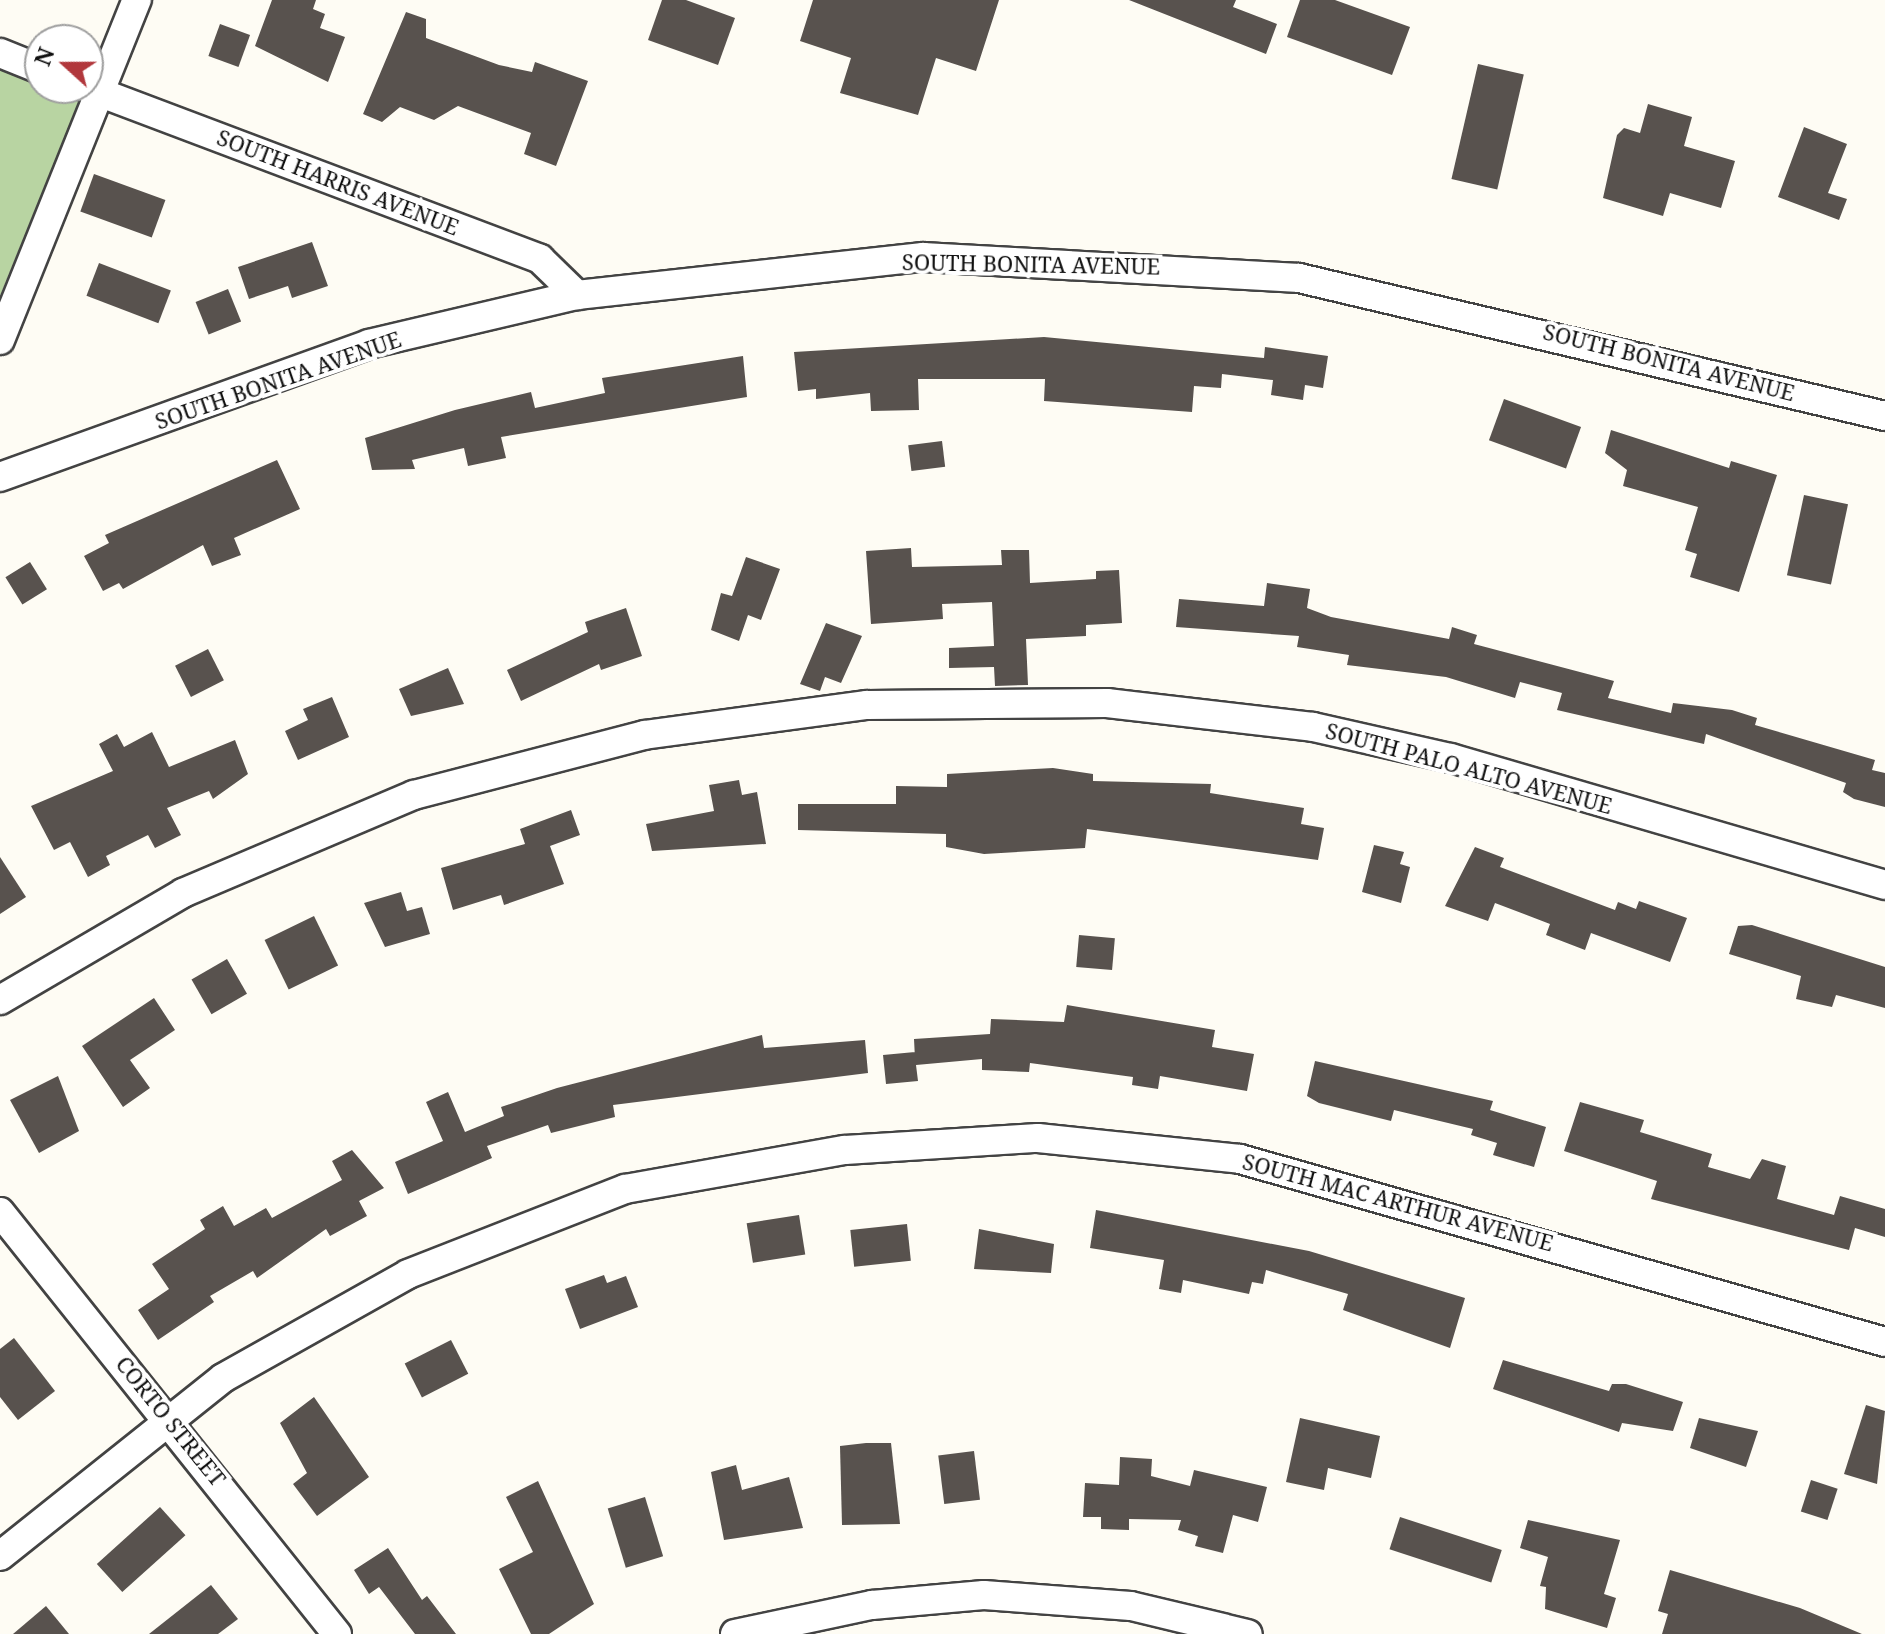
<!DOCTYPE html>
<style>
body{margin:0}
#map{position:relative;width:1885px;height:1634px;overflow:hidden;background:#fefcf4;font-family:"Noto Serif",serif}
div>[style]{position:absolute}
.forest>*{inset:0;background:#b8d4a2}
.building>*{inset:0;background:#58524e;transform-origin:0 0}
.roads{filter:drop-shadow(2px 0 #434343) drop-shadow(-2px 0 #434343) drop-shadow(0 2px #434343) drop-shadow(0 -2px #434343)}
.street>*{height:28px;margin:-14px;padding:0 14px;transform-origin:14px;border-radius:14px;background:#fff}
span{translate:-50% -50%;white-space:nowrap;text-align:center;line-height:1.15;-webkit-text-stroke:8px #fff;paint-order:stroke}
.street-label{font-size:22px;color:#101010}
.north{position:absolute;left:24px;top:24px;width:80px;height:80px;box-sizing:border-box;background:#fff;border:2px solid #9f9f9f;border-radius:50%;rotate:291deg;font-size:22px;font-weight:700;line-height:32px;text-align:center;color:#101010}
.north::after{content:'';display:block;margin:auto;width:28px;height:36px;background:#b1373c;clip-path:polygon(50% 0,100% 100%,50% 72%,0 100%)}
</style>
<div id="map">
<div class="forest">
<div style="clip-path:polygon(0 68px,80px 100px,0 296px)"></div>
</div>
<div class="building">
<div style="clip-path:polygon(272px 0,316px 0,313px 9px,325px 14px,320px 28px,345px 37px,328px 82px,255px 46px)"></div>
<div style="clip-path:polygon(662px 0,686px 0,735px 18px,718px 65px,648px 40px)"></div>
<div style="clip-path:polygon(813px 0,999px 0,976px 71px,936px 58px,918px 115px,840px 93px,851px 58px,800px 41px)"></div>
<div style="clip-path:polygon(1129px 0,1236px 0,1233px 7px,1277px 24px,1266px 54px)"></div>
<div style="clip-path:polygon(1300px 0,1335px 0,1410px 27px,1392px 75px,1287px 37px)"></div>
<div style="clip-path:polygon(406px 12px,426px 19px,426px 38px,499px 65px,532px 72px,535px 62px,588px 81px,556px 166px,524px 154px,531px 133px,458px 106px,434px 120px,400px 107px,382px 122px,363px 114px)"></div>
<div style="left:220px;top:24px;width:32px;height:34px;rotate:20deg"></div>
<div style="left:1478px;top:64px;width:47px;height:118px;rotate:13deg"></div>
<div style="clip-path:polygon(1648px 104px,1692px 117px,1684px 146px,1735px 161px,1721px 208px,1670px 193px,1663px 216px,1603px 198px,1617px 135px,1624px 128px,1640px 133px)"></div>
<div style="clip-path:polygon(1804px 127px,1847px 144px,1828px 193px,1847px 199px,1839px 220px,1778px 197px)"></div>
<div style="left:94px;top:174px;width:76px;height:40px;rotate:20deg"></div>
<div style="clip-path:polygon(312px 242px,328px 286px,292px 298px,288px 286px,249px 299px,238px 267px)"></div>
<div style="left:99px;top:263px;width:77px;height:35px;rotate:21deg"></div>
<div style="left:228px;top:289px;width:35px;height:35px;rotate:68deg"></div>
<div style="clip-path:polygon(1044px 337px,1264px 358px,1265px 347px,1328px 356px,1323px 388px,1305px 385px,1303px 400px,1271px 395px,1273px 380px,1222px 374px,1221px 388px,1194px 386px,1192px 412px,1044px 401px,1045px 379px,918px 379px,919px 410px,871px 411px,870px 393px,816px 399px,816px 389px,798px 391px,794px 352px)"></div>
<div style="clip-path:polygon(743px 356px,747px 397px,501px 437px,506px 458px,468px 466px,464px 448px,412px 460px,415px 469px,372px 470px,365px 438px,455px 410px,531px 392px,535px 408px,605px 393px,602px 378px)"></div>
<div style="left:1504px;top:399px;width:82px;height:44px;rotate:20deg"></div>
<div style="clip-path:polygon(1611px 430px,1729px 468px,1731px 461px,1777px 475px,1739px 592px,1690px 577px,1697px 554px,1685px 550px,1698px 507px,1623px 486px,1627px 470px,1605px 453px)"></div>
<div style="left:942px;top:441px;width:26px;height:34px;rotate:83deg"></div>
<div style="clip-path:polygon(277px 460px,300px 509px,234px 538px,241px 555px,212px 566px,203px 545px,123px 589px,119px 583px,103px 591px,84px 556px,109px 543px,105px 535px)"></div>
<div style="left:1804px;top:495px;width:45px;height:82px;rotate:12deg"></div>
<div style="clip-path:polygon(911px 548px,912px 567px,1002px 565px,1001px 550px,1029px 550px,1030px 583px,1096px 579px,1096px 571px,1119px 570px,1122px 623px,1086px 625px,1086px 636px,1026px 639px,1028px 685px,995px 686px,994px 667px,949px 668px,949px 648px,994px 646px,992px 602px,942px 604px,943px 619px,871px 624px,866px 551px)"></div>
<div style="clip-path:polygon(746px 557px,780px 569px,761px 620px,748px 615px,739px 641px,711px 630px,721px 593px,732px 596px)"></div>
<div style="left:30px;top:562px;width:32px;height:29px;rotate:58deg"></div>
<div style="clip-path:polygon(1267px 583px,1310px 589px,1307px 608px,1331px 617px,1449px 639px,1452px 627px,1477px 635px,1474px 644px,1614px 681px,1608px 698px,1671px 713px,1673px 703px,1732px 710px,1757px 718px,1755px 725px,1875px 760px,1872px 770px,1885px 773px,1885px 807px,1854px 799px,1843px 792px,1846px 783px,1706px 734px,1704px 744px,1557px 710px,1562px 693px,1520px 682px,1515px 698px,1446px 677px,1347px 665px,1349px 655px,1297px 647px,1299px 636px,1176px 627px,1179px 599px,1264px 606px)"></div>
<div style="clip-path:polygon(626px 608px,642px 656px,601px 670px,599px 664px,521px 701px,507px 670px,588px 632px,585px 622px)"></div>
<div style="clip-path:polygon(826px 623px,862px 636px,841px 683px,825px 677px,820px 691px,800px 684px)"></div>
<div style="left:208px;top:649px;width:35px;height:37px;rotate:63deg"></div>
<div style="clip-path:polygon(448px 668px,464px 704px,411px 716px,399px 689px)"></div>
<div style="clip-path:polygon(332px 697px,349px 737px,298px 760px,285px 731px,308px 720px,303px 709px)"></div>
<div style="clip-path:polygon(152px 732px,169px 767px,235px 740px,248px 774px,213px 799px,209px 791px,167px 808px,181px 835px,155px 848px,148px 835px,106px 856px,110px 865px,88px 877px,70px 842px,54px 850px,31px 806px,113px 771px,99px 744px,117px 734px,124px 747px)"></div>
<div style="clip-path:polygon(1053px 768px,1093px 774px,1093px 781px,1211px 784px,1210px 793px,1304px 808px,1301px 824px,1324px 828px,1318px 860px,1087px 829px,1085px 848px,984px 854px,946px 847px,946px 834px,798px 830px,798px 804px,896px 804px,896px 786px,947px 787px,947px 774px)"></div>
<div style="clip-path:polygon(739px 780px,742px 795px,757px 792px,766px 844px,652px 851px,646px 824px,714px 811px,709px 785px)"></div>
<div style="clip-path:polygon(571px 810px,580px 835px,550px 846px,564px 884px,504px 905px,501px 895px,453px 910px,441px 868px,525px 844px,520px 829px)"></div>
<div style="clip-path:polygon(1374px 845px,1404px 852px,1400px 864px,1410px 867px,1401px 903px,1362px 892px)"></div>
<div style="clip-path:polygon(1475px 847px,1504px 858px,1500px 867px,1615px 910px,1618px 902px,1636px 909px,1639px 901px,1687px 918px,1670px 962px,1591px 933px,1585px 950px,1546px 935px,1550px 924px,1495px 903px,1488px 921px,1445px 906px)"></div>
<div style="clip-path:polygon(0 857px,26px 897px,0 914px)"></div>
<div style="clip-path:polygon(401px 892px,407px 911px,422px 907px,430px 934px,385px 947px,364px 903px)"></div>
<div style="left:314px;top:916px;width:55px;height:55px;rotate:64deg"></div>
<div style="clip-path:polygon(1752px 925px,1885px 967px,1885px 1008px,1836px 995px,1832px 1007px,1796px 999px,1801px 976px,1729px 954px,1738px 926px)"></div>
<div style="left:1079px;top:935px;width:36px;height:32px;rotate:5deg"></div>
<div style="left:227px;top:959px;width:40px;height:41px;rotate:60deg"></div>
<div style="clip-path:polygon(154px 998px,175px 1030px,130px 1060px,150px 1088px,123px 1107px,82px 1046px)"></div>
<div style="clip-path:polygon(1067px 1005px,1215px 1030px,1212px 1047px,1254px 1054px,1247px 1091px,1160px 1076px,1158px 1089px,1132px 1085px,1133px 1077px,1030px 1063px,1029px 1072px,982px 1070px,982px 1059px,916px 1065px,918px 1081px,886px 1084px,883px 1055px,915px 1052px,915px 1059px,914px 1039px,990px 1034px,991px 1019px,1064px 1022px)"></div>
<div style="clip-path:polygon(762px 1035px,764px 1048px,865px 1040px,868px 1073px,613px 1105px,615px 1117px,551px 1133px,548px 1125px,487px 1146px,492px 1158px,408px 1194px,395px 1162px,443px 1141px,426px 1102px,448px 1092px,465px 1132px,504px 1116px,501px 1107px,557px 1088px)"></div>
<div style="clip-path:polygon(1315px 1061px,1493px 1101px,1490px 1110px,1546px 1127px,1534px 1167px,1493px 1155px,1497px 1143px,1471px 1135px,1473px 1129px,1394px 1110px,1391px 1121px,1319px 1103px,1307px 1096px)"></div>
<div style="clip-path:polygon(58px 1076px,79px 1131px,39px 1153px,10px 1100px)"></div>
<div style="clip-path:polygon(1580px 1102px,1644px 1120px,1640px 1132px,1712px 1154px,1708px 1167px,1750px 1179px,1762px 1159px,1786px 1166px,1777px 1199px,1834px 1215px,1840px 1196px,1885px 1209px,1885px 1237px,1855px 1228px,1849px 1250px,1651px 1199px,1657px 1181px,1564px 1151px)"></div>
<div style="clip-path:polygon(352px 1150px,384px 1188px,359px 1201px,367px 1216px,330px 1236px,326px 1229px,257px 1278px,253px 1271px,210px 1296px,214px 1302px,158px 1340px,138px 1310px,169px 1289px,152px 1264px,205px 1229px,200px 1220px,223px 1206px,234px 1226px,266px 1208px,272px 1218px,342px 1180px,332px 1161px)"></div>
<div style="clip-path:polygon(1096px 1210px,1309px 1251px,1465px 1298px,1450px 1348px,1343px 1310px,1348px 1294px,1266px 1270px,1263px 1284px,1252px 1282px,1249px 1294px,1183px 1280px,1181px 1293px,1159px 1289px,1164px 1260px,1090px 1248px)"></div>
<div style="left:799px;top:1215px;width:40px;height:53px;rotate:81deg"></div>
<div style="left:907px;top:1224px;width:37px;height:57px;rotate:84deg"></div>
<div style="clip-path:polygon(979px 1229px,1054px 1244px,1051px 1273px,974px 1269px)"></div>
<div style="clip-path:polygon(604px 1275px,607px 1283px,626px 1276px,638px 1307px,580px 1329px,565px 1289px)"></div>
<div style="clip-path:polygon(14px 1338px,55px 1391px,18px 1420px,0 1397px,0 1349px)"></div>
<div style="left:451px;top:1340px;width:38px;height:52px;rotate:63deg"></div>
<div style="clip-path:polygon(1503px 1360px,1609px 1391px,1612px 1384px,1626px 1384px,1683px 1402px,1673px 1431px,1622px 1423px,1619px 1432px,1493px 1389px)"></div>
<div style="clip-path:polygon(314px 1397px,369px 1477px,317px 1516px,293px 1484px,307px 1473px,280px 1423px)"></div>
<div style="clip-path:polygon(1866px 1405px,1885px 1411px,1877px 1484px,1844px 1474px)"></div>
<div style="clip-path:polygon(1300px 1418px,1380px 1436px,1371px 1478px,1328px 1468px,1324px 1490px,1286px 1482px)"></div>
<div style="clip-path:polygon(1699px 1418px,1758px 1431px,1746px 1467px,1690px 1448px)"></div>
<div style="clip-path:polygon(866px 1443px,891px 1443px,900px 1524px,842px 1525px,840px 1446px)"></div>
<div style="left:974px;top:1451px;width:49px;height:36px;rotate:83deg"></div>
<div style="clip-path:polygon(1120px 1457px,1152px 1459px,1151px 1476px,1190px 1486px,1194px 1470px,1267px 1487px,1258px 1522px,1233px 1515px,1223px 1553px,1195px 1546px,1198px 1536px,1178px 1530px,1181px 1520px,1129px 1519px,1129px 1530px,1101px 1529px,1101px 1517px,1083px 1517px,1085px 1483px,1119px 1485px)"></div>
<div style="clip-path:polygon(736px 1465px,742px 1490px,789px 1477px,803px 1528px,724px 1540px,711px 1472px)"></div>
<div style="left:1811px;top:1480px;width:28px;height:33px;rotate:18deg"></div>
<div style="clip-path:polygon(538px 1481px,594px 1604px,549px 1634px,531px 1634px,499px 1569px,533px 1552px,506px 1497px)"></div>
<div style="left:645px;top:1497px;width:62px;height:39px;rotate:73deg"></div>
<div style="left:160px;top:1507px;width:38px;height:85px;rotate:48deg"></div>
<div style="left:1400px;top:1517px;width:107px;height:34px;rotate:18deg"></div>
<div style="clip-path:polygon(1528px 1520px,1620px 1540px,1604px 1594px,1616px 1598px,1607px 1628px,1545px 1609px,1546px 1587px,1540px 1586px,1548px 1557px,1520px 1548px)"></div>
<div style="clip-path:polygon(388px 1548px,422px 1600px,427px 1596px,456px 1634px,415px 1634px,379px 1587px,369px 1594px,354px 1570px)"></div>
<div style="clip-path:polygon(1670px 1570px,1800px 1608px,1862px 1634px,1662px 1634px,1668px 1614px,1658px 1611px)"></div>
<div style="clip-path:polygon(211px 1585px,238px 1619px,218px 1634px,149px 1634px)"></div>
<div style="clip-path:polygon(46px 1606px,69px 1634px,13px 1634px)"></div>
</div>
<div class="roads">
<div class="street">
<div style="left:0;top:53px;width:43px;rotate:21.8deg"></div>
<div style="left:88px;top:88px;width:483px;rotate:20.7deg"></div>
<div style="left:540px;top:259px;width:52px;rotate:44.2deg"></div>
<div style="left:0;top:340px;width:367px;rotate:-68.1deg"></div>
<div style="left:0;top:477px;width:392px;rotate:-19.8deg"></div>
<div style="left:369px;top:344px;width:214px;rotate:-13.3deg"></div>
<div style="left:577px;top:295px;width:348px;rotate:-6.3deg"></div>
<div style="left:923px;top:257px;width:377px;rotate:3.2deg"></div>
<div style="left:1299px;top:278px;width:602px;rotate:13.25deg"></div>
<div style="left:0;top:1000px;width:212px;rotate:-30.3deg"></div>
<div style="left:183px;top:893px;width:251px;rotate:-23deg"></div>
<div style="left:414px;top:795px;width:238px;rotate:-14.6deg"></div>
<div style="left:644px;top:735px;width:225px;rotate:-7.7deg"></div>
<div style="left:867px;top:705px;width:240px;rotate:-0.5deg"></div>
<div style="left:1107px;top:703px;width:207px;rotate:6.6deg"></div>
<div style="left:1313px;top:727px;width:141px;rotate:12.7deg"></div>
<div style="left:1451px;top:758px;width:452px;rotate:16.3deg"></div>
<div style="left:0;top:1212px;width:540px;rotate:51.39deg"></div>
<div style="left:0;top:1556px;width:285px;rotate:-38.6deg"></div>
<div style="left:223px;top:1378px;width:212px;rotate:-29.3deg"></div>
<div style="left:408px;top:1274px;width:233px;rotate:-21.4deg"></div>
<div style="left:625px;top:1189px;width:223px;rotate:-10.1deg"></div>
<div style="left:845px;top:1150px;width:193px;rotate:-3.6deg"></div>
<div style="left:1038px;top:1138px;width:203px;rotate:5.9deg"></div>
<div style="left:1240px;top:1159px;width:670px;rotate:15.84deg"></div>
<div style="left:735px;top:1634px;width:140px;rotate:-12deg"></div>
<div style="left:872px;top:1605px;width:112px;rotate:-5.1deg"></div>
<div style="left:984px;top:1595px;width:147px;rotate:4.3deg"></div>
<div style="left:1131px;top:1606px;width:120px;rotate:13.5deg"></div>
</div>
</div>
<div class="street-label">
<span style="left:338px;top:182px;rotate:21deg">SOUTH HARRIS AVENUE</span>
<span style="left:1031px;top:264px;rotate:1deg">SOUTH BONITA AVENUE</span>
<span style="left:1669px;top:362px;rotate:14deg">SOUTH BONITA AVENUE</span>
<span style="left:278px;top:380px;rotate:-19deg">SOUTH BONITA AVENUE</span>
<span style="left:1469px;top:768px;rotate:15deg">SOUTH PALO ALTO AVENUE</span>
<span style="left:1398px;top:1202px;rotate:15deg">SOUTH MAC ARTHUR AVENUE</span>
<span style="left:171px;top:1421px;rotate:51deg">CORTO STREET</span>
</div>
<div class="north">N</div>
</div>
